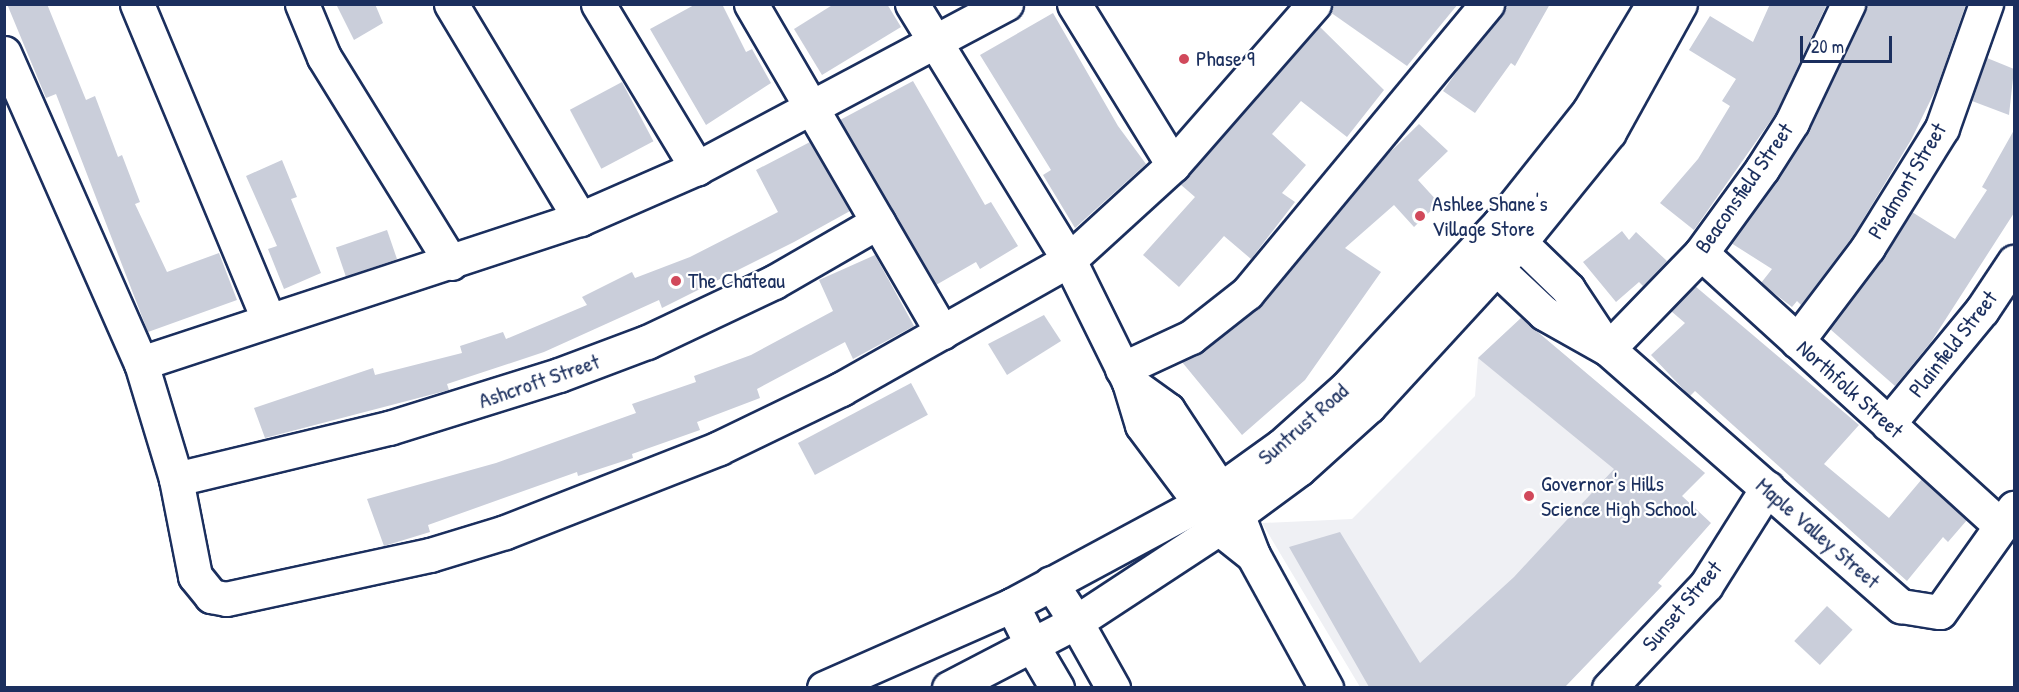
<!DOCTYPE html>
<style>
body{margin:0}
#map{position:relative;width:2019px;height:692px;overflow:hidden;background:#fff;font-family:"Patrick Hand",sans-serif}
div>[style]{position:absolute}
.built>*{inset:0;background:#eff0f4}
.building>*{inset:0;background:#caceda;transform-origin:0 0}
.roads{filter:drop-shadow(2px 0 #1b2f5e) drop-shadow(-2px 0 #1b2f5e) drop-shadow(0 2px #1b2f5e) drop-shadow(0 -2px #1b2f5e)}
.minor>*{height:33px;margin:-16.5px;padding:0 16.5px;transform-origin:16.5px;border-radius:16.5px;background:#fff}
.tertiary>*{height:33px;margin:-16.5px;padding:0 16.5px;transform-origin:16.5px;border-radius:16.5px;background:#fff}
.dots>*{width:16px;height:16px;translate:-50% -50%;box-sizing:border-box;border:3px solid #fff;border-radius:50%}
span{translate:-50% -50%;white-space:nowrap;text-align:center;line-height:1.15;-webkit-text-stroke:4.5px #fff;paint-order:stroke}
.poi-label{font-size:22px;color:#1b2f5e}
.left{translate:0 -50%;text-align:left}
.street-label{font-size:22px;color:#1b2f5e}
.frame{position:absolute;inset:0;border:6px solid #1b2f5e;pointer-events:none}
.scale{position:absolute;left:1800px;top:36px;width:92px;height:27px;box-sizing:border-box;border:3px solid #1b2f5e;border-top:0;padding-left:8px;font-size:18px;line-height:21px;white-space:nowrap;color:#1b2f5e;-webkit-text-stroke:4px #fff;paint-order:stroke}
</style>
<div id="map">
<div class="built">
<div style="clip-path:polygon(1521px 318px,1705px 473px,1489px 687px,1360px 687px,1262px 523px,1352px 519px,1475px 396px,1478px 358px)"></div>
</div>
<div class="building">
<div style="clip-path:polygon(7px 4px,47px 4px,86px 100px,95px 96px,118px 157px,122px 155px,140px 202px,135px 204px,167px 272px,219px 253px,237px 300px,148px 332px,56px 94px,46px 98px)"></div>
<div style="clip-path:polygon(336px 4px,375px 4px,383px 23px,354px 40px)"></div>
<div style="clip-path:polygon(696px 4px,722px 4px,746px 52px,752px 49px,771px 83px,706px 125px,650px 29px)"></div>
<div style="clip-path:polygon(834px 4px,887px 4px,901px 27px,822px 75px,794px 29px)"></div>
<div style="clip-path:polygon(1332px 4px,1458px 4px,1407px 66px,1330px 12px)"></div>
<div style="clip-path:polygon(1505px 4px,1550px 4px,1515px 66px,1511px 63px,1475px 113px,1443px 91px)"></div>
<div style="clip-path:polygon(1770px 4px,1827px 4px,1776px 113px,1694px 230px,1660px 203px,1698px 159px,1730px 106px,1722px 101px,1736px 79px,1689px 50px,1710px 16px,1753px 42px)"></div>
<div style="clip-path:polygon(1866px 4px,1966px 4px,1937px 87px,1911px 140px,1853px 236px,1801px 305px,1797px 301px,1792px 307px,1761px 283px,1772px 269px,1731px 243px,1808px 132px)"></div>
<div style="clip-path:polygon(1053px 13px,1118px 126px,1146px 164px,1075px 228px,1043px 175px,1051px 170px,980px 55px)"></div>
<div style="clip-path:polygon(1319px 26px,1384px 90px,1347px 137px,1301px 101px,1272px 134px,1306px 165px,1282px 193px,1295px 202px,1251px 259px,1224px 236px,1179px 287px,1143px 255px,1195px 197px,1180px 184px)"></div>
<div style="clip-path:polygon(1987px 58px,2014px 69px,2009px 115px,1972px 101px)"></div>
<div style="clip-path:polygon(913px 81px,985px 205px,991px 202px,1018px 246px,980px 269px,976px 262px,936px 285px,840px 120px)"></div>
<div style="left:622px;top:82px;width:67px;height:59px;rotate:62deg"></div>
<div style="clip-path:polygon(1419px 124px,1448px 151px,1418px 180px,1439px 203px,1414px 227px,1394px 205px,1345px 248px,1381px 272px,1305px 380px,1242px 435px,1182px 362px,1203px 352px,1261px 305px,1380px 162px)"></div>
<div style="clip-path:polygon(2014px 130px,2014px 213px,1931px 342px,1895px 386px,1830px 329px,1912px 212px,1955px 239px,1987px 190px,1982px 187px)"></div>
<div style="clip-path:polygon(810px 142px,850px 211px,794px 242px,662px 308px,659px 300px,544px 352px,447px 384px,449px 390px,265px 438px,254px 408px,373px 368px,375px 375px,462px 353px,460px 346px,503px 332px,506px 339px,587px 305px,582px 297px,632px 272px,635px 278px,690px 257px,778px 212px,756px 170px)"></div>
<div style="clip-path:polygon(282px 160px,297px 197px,291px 199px,321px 273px,284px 289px,268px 249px,277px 246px,246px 176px)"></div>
<div style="left:387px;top:230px;width:31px;height:54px;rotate:71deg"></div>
<div style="clip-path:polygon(1622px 231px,1629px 240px,1636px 232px,1667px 261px,1643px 286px,1639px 282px,1616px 302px,1583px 262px)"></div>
<div style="clip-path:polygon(875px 255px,914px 326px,853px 359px,845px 342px,757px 389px,760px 398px,697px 422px,700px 430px,632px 454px,633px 458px,578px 476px,577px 472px,428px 525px,430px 532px,384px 546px,367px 499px,496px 463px,636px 413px,632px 404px,696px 382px,694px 376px,751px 355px,833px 311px,819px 280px)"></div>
<div style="clip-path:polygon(1695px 286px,1859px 425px,1824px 464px,1889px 518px,1922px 479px,1967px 520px,1948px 542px,1943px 537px,1907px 581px,1695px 391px,1690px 396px,1686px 392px,1651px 355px,1685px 323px,1671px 311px)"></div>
<div style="clip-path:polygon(1044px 315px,1061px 341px,1007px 375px,988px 344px)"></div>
<div style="clip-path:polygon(1521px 318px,1705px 473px,1682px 496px,1711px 523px,1658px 583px,1662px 586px,1565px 687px,1369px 687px,1289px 547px,1340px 532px,1420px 663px,1514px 577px,1614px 469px,1478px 358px)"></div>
<div style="left:911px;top:383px;width:36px;height:128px;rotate:62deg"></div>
<div style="left:1827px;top:606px;width:35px;height:48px;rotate:43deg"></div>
</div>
<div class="roads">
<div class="minor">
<div style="left:137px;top:4px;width:341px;rotate:67.4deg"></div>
<div style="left:302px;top:4px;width:57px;rotate:67.5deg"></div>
<div style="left:324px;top:57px;width:242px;rotate:58.3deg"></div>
<div style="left:451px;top:4px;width:251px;rotate:59deg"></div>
<div style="left:598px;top:4px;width:192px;rotate:58.9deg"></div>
<div style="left:751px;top:4px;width:380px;rotate:59.8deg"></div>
<div style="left:912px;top:4px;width:300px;rotate:58.5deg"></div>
<div style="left:1069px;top:260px;width:136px;rotate:63.8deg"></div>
<div style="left:1129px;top:382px;width:45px;rotate:73.2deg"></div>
<div style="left:1142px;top:425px;width:129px;rotate:53.2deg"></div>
<div style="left:1219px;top:528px;width:43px;rotate:38.5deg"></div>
<div style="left:1074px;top:4px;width:189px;rotate:58.4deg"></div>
<div style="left:4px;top:53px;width:339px;rotate:66.2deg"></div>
<div style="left:141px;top:363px;width:121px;rotate:73.2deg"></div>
<div style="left:176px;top:479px;width:99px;rotate:78.9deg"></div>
<div style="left:195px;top:576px;width:26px;rotate:51deg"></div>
<div style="left:211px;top:596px;width:15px;rotate:11deg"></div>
<div style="left:226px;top:599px;width:209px;rotate:-12.2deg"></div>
<div style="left:430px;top:555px;width:78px;rotate:-17deg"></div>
<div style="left:505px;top:532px;width:230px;rotate:-21.4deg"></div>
<div style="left:719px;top:448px;width:136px;rotate:-25.8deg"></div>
<div style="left:841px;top:389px;width:262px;rotate:-29.5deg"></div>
<div style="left:1069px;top:260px;width:141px;rotate:-42.4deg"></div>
<div style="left:1173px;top:165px;width:214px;rotate:-48.8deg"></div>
<div style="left:1500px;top:223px;width:95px;rotate:44.1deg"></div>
<div style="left:1568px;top:289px;width:67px;rotate:56.5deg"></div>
<div style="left:1477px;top:250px;width:92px;rotate:43.2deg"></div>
<div style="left:1544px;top:313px;width:73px;rotate:29.4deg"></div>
<div style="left:1608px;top:349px;width:390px;rotate:41.3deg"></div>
<div style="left:1901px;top:606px;width:39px;rotate:9deg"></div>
<div style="left:1940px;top:612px;width:128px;rotate:-54.6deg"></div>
<div style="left:1701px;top:253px;width:403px;rotate:42.3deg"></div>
<div style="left:1797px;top:341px;width:118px;rotate:-52.9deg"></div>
<div style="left:1868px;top:247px;width:140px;rotate:-58.1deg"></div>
<div style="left:1942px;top:128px;width:132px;rotate:-70.5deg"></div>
<div style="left:1608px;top:349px;width:134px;rotate:-45.9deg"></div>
<div style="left:1701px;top:253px;width:104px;rotate:-54deg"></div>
<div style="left:1762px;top:169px;width:56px;rotate:-57.4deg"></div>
<div style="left:1792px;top:122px;width:131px;rotate:-64.6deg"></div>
<div style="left:141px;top:363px;width:462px;rotate:-18.2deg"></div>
<div style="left:580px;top:219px;width:128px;rotate:-23.6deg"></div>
<div style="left:697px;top:168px;width:350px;rotate:-28deg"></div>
<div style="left:1122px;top:369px;width:76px;rotate:-24.9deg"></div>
<div style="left:1191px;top:337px;width:71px;rotate:-38.2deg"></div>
<div style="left:1247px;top:293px;width:376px;rotate:-50.3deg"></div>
<div style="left:1129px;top:382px;width:48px;rotate:35.7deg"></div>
<div style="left:1168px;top:410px;width:127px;rotate:56.6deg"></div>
<div style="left:1238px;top:516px;width:42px;rotate:69deg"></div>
<div style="left:1253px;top:555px;width:152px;rotate:61.2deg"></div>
<div style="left:1888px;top:424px;width:148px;rotate:-50.5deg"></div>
<div style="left:1982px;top:310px;width:58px;rotate:-56.3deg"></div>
<div style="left:176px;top:479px;width:219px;rotate:-13.5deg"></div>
<div style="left:389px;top:428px;width:178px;rotate:-17.3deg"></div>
<div style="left:559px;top:375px;width:94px;rotate:-20.6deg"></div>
<div style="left:647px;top:342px;width:140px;rotate:-25.3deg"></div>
<div style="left:774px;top:282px;width:120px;rotate:-30deg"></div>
<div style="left:1051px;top:583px;width:46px;rotate:57.3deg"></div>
<div style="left:1012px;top:605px;width:47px;rotate:63.4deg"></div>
<div style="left:1609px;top:688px;width:141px;rotate:-46.7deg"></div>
<div style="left:1706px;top:585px;width:115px;rotate:-57.8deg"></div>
</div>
<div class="tertiary">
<div style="left:1076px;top:622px;width:76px;rotate:60.7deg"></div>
<div style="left:1033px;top:647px;width:48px;rotate:59.7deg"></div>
<div style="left:824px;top:688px;width:206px;rotate:-23.8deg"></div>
<div style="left:1012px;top:605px;width:217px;rotate:-28.3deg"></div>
<div style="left:1203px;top:502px;width:96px;rotate:-35.7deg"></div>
<div style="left:1281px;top:446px;width:90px;rotate:-41.8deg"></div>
<div style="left:1348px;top:386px;width:223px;rotate:-47deg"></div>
<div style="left:1500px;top:223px;width:143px;rotate:-51.5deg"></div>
<div style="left:1589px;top:111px;width:125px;rotate:-59.1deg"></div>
<div style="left:949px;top:688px;width:143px;rotate:-27.5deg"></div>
<div style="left:1076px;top:622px;width:171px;rotate:-33.3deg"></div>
<div style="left:1219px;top:528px;width:99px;rotate:-36.4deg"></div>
<div style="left:1299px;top:469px;width:94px;rotate:-42deg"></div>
<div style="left:1369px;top:406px;width:223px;rotate:-47.4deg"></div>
<div style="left:1520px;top:242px;width:141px;rotate:-51deg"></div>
<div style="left:1609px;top:132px;width:146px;rotate:-61deg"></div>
</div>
</div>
<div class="dots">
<div style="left:1184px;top:59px;background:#d1495b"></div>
<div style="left:1420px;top:216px;background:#d1495b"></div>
<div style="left:676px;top:281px;background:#d1495b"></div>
<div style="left:1529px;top:496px;background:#d1495b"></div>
</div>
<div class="poi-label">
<span class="left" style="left:1196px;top:59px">Phase 9</span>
<span class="left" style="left:1432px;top:216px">Ashlee Shane's<br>Village Store</span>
<span class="left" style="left:688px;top:281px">The Chateau</span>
<span class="left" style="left:1541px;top:496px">Governor's Hills<br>Science High School</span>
</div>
<div class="street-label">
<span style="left:1907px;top:181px;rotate:-59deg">Piedmont Street</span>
<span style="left:1744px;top:188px;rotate:-55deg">Beaconsfield Street</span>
<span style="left:1953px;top:344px;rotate:-52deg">Plainfield Street</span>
<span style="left:539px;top:381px;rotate:-19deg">Ashcroft Street</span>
<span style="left:1850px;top:389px;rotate:42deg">Northfolk Street</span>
<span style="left:1303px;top:424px;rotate:-41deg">Suntrust Road</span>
<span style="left:1818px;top:533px;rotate:41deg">Maple Valley Street</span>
<span style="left:1682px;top:606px;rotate:-50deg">Sunset Street</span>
</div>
<div class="frame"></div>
<div class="scale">20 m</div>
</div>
